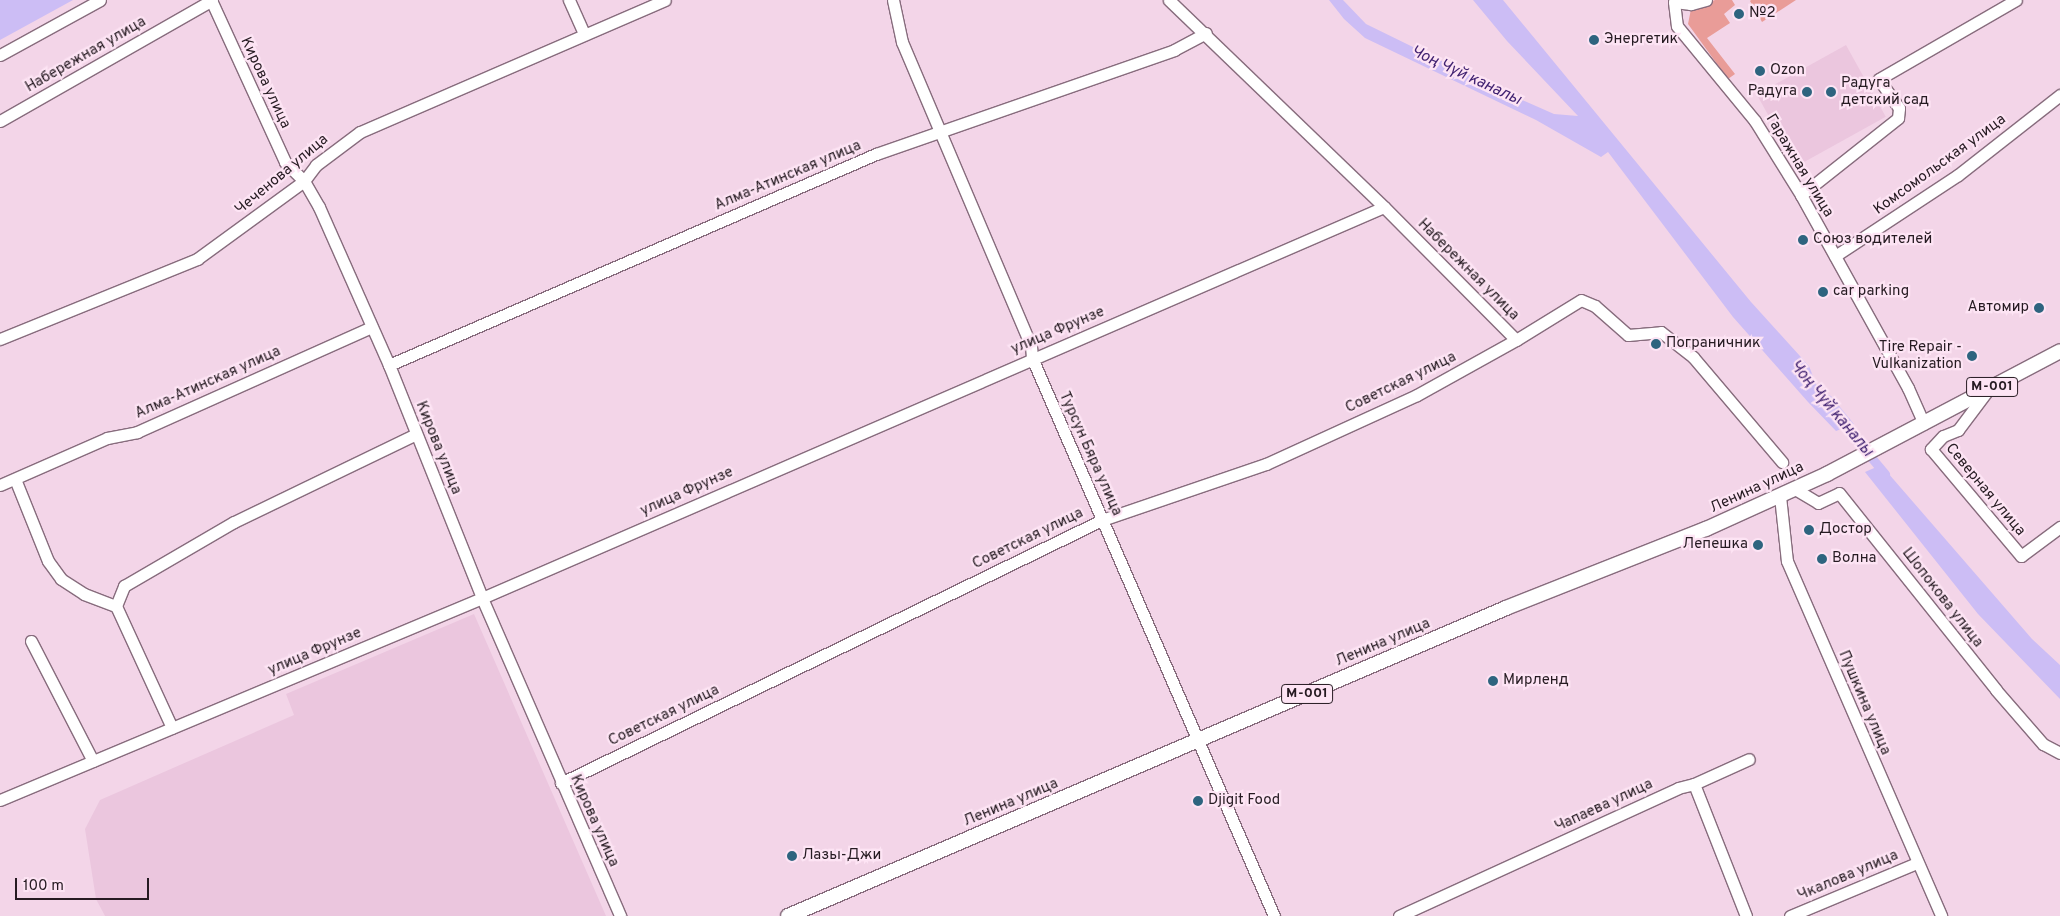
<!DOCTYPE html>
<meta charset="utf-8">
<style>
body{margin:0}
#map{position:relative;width:2060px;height:916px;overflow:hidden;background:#f3d5e8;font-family:Overpass,sans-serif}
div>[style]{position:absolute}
.built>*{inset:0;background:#ebc6de;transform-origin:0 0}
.green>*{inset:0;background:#e99c98}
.water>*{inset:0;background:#ccbdf5}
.canal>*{height:9px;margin:-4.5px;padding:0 4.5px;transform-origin:4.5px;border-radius:4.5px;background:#ccbdf5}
.roads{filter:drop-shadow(1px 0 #876c7d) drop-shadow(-1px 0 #876c7d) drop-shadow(0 1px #876c7d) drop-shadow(0 -1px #876c7d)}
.minor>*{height:11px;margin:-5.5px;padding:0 5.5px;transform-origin:5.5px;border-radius:5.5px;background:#fff}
.major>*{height:14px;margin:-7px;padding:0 7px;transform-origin:7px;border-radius:7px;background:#fff}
.dots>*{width:14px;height:14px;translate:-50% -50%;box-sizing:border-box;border:2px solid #fde4f4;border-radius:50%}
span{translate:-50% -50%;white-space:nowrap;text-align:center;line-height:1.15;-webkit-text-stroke:4.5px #fde4f4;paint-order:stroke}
.shield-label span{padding:1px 4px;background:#fde4f4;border:1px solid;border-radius:4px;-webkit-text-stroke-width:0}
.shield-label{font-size:14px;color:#261b22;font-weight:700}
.poi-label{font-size:15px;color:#261b22}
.left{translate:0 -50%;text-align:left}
.right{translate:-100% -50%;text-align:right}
.street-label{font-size:15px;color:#261b22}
.water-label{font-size:16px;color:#412271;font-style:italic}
.scale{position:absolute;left:15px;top:878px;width:134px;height:22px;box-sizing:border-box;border:2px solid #261b22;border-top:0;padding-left:6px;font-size:15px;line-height:18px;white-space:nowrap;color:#261b22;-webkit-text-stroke:4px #fde4f4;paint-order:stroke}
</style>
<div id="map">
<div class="built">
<div style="left:1846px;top:45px;width:82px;height:102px;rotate:61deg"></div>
<div style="clip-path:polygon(474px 614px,606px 916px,105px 916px,96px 899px,85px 829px,100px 800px,294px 715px,286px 694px)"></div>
</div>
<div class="green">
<div style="clip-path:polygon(1715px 0,1732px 0,1735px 5px,1724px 14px,1730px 23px,1707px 38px,1735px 74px,1728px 79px,1688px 24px,1691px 9px)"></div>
<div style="clip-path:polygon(1796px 0,1762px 22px,1750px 1px,1751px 0)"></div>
</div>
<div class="water">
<div style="clip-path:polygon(0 0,73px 0,0 40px)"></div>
<div style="clip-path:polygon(1329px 0,1343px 0,1366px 24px,1511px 95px,1554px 114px,1578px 116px,1507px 41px,1473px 0,1503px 0,1751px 302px,1809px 366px,1818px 389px,1831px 396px,1854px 424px,1836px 431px,1808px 402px,1733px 317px,1608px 152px,1601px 157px,1536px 120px,1365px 38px,1344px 19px)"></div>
<div style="clip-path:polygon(1881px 465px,2032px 639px,2060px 665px,2060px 699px,1978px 614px,1865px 472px)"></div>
</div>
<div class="canal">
<div style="left:1839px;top:419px;width:72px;rotate:50.1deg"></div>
</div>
<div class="roads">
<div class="minor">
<div style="left:211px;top:0;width:178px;rotate:65.4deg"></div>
<div style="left:285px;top:162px;width:27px;rotate:45deg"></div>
<div style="left:304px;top:181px;width:30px;rotate:60deg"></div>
<div style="left:319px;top:207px;width:173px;rotate:66.1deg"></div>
<div style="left:389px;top:365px;width:251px;rotate:68.2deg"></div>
<div style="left:482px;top:598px;width:347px;rotate:66.5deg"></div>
<div style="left:569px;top:0;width:37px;rotate:66deg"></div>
<div style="left:893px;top:0;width:43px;rotate:77.9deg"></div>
<div style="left:902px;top:42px;width:330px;rotate:67deg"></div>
<div style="left:1031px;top:346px;width:12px;rotate:85deg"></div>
<div style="left:1032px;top:358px;width:608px;rotate:66.55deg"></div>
<div style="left:1169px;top:0;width:298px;rotate:43.9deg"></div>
<div style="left:1384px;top:207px;width:187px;rotate:45.2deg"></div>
<div style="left:1516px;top:340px;width:76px;rotate:-31.6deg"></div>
<div style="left:1581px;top:300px;width:15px;rotate:23deg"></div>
<div style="left:1595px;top:306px;width:44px;rotate:41.3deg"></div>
<div style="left:1628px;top:335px;width:33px;rotate:-5deg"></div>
<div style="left:1661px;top:332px;width:41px;rotate:38deg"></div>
<div style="left:1693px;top:357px;width:138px;rotate:49.7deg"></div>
<div style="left:1706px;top:0;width:16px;rotate:165deg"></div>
<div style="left:1691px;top:4px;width:17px;rotate:-173deg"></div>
<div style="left:1674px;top:2px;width:24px;rotate:83deg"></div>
<div style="left:1677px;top:26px;width:123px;rotate:50.6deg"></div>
<div style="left:1755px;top:121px;width:87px;rotate:58.1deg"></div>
<div style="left:1801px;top:195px;width:221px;rotate:61deg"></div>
<div style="left:1908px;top:388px;width:39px;rotate:66deg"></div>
<div style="left:0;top:55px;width:114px;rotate:-28.8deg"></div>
<div style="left:0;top:121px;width:244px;rotate:-29.7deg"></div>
<div style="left:1801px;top:195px;width:124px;rotate:-38.4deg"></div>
<div style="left:1898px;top:118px;width:10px;rotate:-84deg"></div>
<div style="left:1899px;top:108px;width:35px;rotate:-125deg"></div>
<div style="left:1879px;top:79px;width:158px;rotate:-30deg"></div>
<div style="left:1835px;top:256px;width:147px;rotate:-33.4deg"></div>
<div style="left:1958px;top:175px;width:130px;rotate:-38.1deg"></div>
<div style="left:0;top:339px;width:213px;rotate:-22.1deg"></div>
<div style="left:197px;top:259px;width:132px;rotate:-36.1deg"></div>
<div style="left:304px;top:181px;width:20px;rotate:-53deg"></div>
<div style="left:316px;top:165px;width:55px;rotate:-36.9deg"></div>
<div style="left:360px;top:132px;width:332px;rotate:-23.4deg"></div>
<div style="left:389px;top:365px;width:531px;rotate:-23.43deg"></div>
<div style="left:876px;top:154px;width:316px;rotate:-19.2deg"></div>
<div style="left:1174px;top:50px;width:36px;rotate:-28deg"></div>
<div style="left:1988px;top:390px;width:50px;rotate:126.9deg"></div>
<div style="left:1958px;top:430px;width:16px;rotate:158deg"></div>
<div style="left:1943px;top:436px;width:18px;rotate:133deg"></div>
<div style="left:1931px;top:449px;width:140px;rotate:49.9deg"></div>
<div style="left:2021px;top:556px;width:49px;rotate:-36.6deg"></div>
<div style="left:15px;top:479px;width:88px;rotate:68.1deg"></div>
<div style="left:48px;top:561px;width:22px;rotate:54deg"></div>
<div style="left:61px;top:579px;width:27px;rotate:33deg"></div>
<div style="left:84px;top:594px;width:34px;rotate:21deg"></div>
<div style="left:116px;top:606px;width:134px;rotate:65.3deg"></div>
<div style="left:0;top:485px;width:117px;rotate:-23.7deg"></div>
<div style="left:107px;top:438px;width:31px;rotate:-11deg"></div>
<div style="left:137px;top:432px;width:257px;rotate:-24.1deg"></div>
<div style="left:1795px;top:489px;width:27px;rotate:31deg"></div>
<div style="left:1818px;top:503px;width:23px;rotate:-25deg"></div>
<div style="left:1839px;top:493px;width:252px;rotate:51.4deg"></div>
<div style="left:1996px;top:690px;width:72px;rotate:49deg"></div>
<div style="left:2043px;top:744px;width:19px;rotate:28deg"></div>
<div style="left:1780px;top:496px;width:65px;rotate:83.9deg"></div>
<div style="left:1787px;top:561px;width:387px;rotate:66.5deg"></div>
<div style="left:116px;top:606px;width:22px;rotate:-68deg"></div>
<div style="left:124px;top:586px;width:127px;rotate:-30.2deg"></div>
<div style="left:234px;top:522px;width:202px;rotate:-25.8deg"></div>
<div style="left:31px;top:641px;width:135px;rotate:62.7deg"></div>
<div style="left:561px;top:783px;width:602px;rotate:-25.93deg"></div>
<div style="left:1102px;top:520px;width:173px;rotate:-18.9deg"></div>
<div style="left:1266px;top:464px;width:166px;rotate:-24.6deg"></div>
<div style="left:1417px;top:395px;width:113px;rotate:-29.1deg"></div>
<div style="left:1694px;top:784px;width:60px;rotate:-24.4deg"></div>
<div style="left:0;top:800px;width:523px;rotate:-22.74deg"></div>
<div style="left:482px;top:598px;width:983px;rotate:-23.44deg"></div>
<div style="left:1399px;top:916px;width:307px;rotate:-24.6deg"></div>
<div style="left:1678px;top:788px;width:16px;rotate:-14deg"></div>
<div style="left:1694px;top:784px;width:142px;rotate:68.5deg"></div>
<div style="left:1790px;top:916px;width:138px;rotate:-22.7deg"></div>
</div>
<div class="major">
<div style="left:788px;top:916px;width:781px;rotate:-23.22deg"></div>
<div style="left:1506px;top:608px;width:215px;rotate:-21.6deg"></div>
<div style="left:1706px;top:529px;width:133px;rotate:-24.4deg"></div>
<div style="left:1827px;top:474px;width:263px;rotate:-27.8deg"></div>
</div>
</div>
<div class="dots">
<div style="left:1739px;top:14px;background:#2e647f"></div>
<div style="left:1594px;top:40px;background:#2e647f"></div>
<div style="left:1760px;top:71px;background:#2e647f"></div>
<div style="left:1807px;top:92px;background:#2e647f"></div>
<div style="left:1831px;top:92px;background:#2e647f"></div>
<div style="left:1803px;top:240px;background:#2e647f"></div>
<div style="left:1823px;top:292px;background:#2e647f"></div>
<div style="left:2039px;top:308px;background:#2e647f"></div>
<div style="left:1656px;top:344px;background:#2e647f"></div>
<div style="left:1972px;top:356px;background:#2e647f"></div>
<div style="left:1809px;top:530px;background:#2e647f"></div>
<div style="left:1758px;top:545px;background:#2e647f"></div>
<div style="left:1822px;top:559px;background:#2e647f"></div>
<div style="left:1493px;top:681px;background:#2e647f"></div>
<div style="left:1198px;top:801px;background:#2e647f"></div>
<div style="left:792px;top:856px;background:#2e647f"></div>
</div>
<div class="shield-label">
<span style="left:1992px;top:387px">М-001</span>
<span style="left:1307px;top:694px">М-001</span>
</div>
<div class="poi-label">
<span class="left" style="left:1749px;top:14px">№2</span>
<span class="left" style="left:1604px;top:40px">Энергетик</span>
<span class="left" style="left:1770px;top:71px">Ozon</span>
<span class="left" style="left:1841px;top:92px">Радуга<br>детский сад</span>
<span class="right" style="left:1797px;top:92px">Радуга</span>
<span class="left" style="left:1813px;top:240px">Союз водителей</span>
<span class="left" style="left:1833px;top:292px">car parking</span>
<span class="right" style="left:2029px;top:308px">Автомир</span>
<span class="left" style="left:1666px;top:344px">Пограничник</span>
<span class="right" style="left:1962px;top:356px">Tire Repair -<br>Vulkanization</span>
<span class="left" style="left:1819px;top:530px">Достор</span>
<span class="right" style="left:1748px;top:545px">Лепешка</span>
<span class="left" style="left:1832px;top:559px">Волна</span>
<span class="left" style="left:1503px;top:681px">Мирленд</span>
<span class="left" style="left:1208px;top:801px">Djigit Food</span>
<span class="left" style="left:802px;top:856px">Лазы-Джи</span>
</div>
<div class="street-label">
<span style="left:86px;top:55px;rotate:-30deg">Набережная улица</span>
<span style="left:265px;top:83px;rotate:65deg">Кирова улица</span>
<span style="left:1940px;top:165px;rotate:-36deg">Комсомольская улица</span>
<span style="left:1799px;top:166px;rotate:59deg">Гаражная улица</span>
<span style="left:282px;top:175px;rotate:-40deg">Чеченова улица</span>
<span style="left:788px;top:176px;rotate:-23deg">Алма-Атинская улица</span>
<span style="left:1468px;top:270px;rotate:45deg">Набережная улица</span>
<span style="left:1058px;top:331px;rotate:-23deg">улица Фрунзе</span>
<span style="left:208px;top:383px;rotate:-24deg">Алма-Атинская улица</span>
<span style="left:1401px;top:383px;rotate:-26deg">Советская улица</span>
<span style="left:438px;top:448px;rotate:68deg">Кирова улица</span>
<span style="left:1090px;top:454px;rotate:66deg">Турсун Бяра улица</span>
<span style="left:1757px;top:488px;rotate:-25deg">Ленина улица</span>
<span style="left:1985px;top:490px;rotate:50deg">Северная улица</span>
<span style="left:687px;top:492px;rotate:-24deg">улица Фрунзе</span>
<span style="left:1028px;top:539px;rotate:-26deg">Советская улица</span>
<span style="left:1942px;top:598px;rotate:52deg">Шопокова улица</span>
<span style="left:1383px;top:643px;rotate:-23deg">Ленина улица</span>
<span style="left:315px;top:652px;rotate:-23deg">улица Фрунзе</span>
<span style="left:1864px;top:703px;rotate:67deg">Пушкина улица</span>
<span style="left:664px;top:716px;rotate:-26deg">Советская улица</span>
<span style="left:1011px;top:803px;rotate:-23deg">Ленина улица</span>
<span style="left:1604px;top:806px;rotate:-25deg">Чапаева улица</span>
<span style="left:594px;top:821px;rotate:66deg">Кирова улица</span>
<span style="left:1848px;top:876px;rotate:-23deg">Чкалова улица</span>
</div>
<div class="water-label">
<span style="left:1466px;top:76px;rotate:25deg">Чоң Чүй каналы</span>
<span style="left:1831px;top:409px;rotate:50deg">Чоң Чүй каналы</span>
</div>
<div class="scale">100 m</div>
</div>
